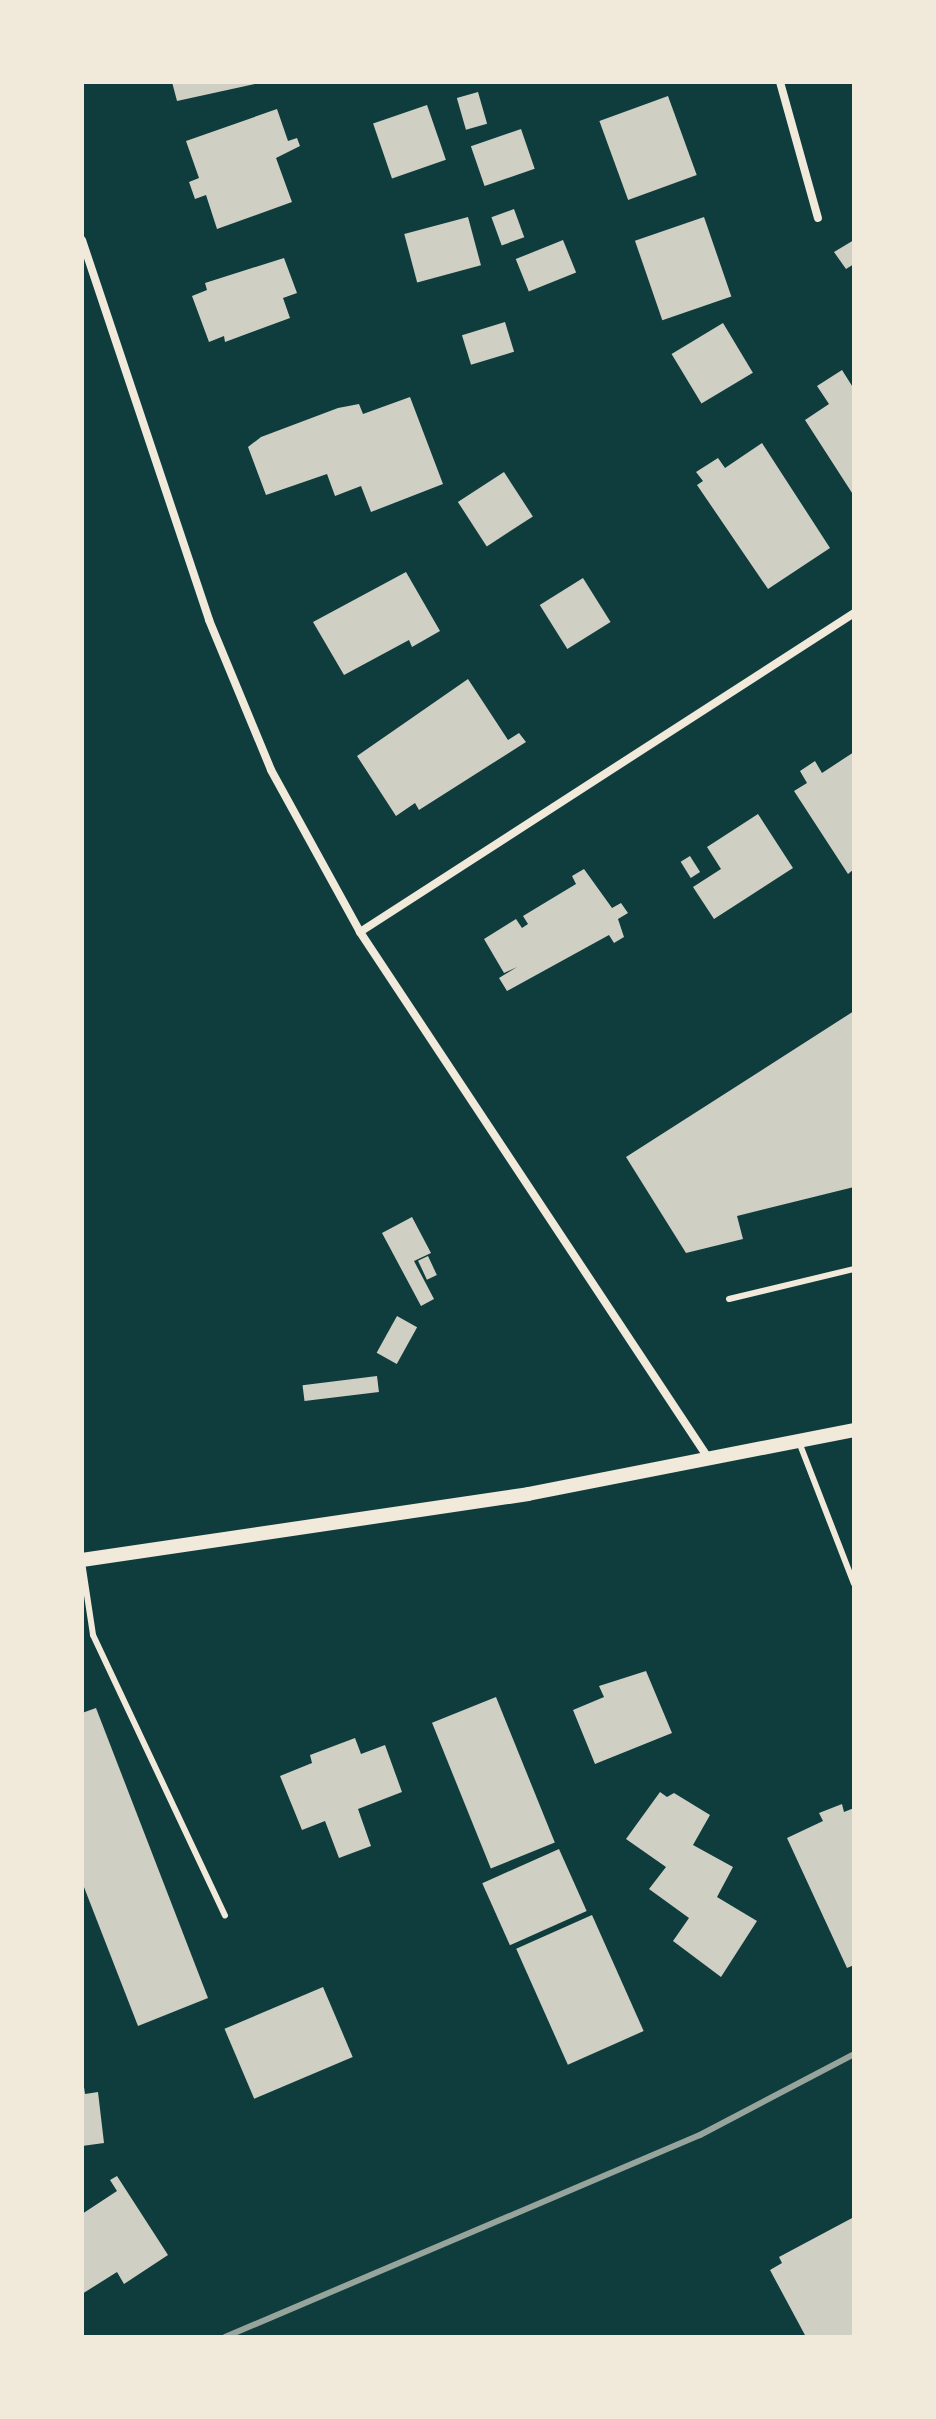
<!DOCTYPE html>
<style>
body{margin:0}
#map{position:relative;width:936px;height:2419px;overflow:hidden;background:#0f3d3e;font-family:"DejaVu Sans",sans-serif}
div>[style]{position:absolute}
.building>*{inset:0;background:#cfcfc3;transform-origin:0 0}
.service>*{height:6px;margin:-3px;padding:0 3px;transform-origin:3px;border-radius:3px;background:#f1e9da}
.minor>*{height:8px;margin:-4px;padding:0 4px;transform-origin:4px;border-radius:4px;background:#f1e9da}
.tertiary>*{height:14px;margin:-7px;padding:0 7px;transform-origin:7px;border-radius:7px;background:#f1e9da}
.rail>*{height:6px;margin:-3px;padding:0 3px;transform-origin:3px;border-radius:3px;background:#97a49c}
span{translate:-50% -50%;white-space:nowrap;text-align:center;line-height:1.15;-webkit-text-stroke:6px #f1e9da;paint-order:stroke}
.frame{position:absolute;inset:0;border:84px solid #f1e9da;pointer-events:none}
</style>
<div id="map">
<div class="building">
<div style="clip-path:polygon(172px 82px,260px 82px,260px 83px,177px 101px)"></div>
<div style="left:478px;top:92px;width:33px;height:22px;rotate:74deg"></div>
<div style="left:668px;top:96px;width:84px;height:73px;rotate:70deg"></div>
<div style="left:427px;top:105px;width:58px;height:57px;rotate:71deg"></div>
<div style="clip-path:polygon(277px 109px,288px 141px,297px 138px,300px 146px,276px 158px,292px 202px,217px 229px,206px 195px,195px 199px,189px 182px,199px 178px,186px 141px)"></div>
<div style="left:521px;top:129px;width:42px;height:53px;rotate:71deg"></div>
<div style="left:514px;top:209px;width:30px;height:24px;rotate:70deg"></div>
<div style="left:468px;top:217px;width:50px;height:66px;rotate:75deg"></div>
<div style="left:704px;top:217px;width:84px;height:73px;rotate:71deg"></div>
<div style="left:563px;top:240px;width:35px;height:51px;rotate:68deg"></div>
<div style="clip-path:polygon(854px 240px,854px 264px,846px 269px,834px 252px)"></div>
<div style="clip-path:polygon(284px 258px,297px 293px,283px 298px,290px 318px,225px 342px,224px 336px,209px 342px,192px 296px,207px 290px,205px 283px)"></div>
<div style="left:505px;top:322px;width:31px;height:45px;rotate:73deg"></div>
<div style="left:723px;top:323px;width:58px;height:60px;rotate:59deg"></div>
<div style="clip-path:polygon(842px 370px,854px 389px,854px 496px,805px 420px,829px 404px,817px 386px)"></div>
<div style="clip-path:polygon(410px 397px,443px 484px,371px 512px,361px 486px,335px 496px,327px 474px,266px 495px,248px 447px,261px 437px,338px 408px,359px 404px,363px 414px)"></div>
<div style="clip-path:polygon(762px 443px,830px 548px,768px 589px,697px 485px,703px 481px,696px 472px,718px 458px,725px 468px)"></div>
<div style="left:504px;top:472px;width:53px;height:55px;rotate:57deg"></div>
<div style="clip-path:polygon(406px 572px,440px 631px,412px 647px,409px 640px,344px 675px,313px 622px)"></div>
<div style="left:583px;top:578px;width:52px;height:51px;rotate:58deg"></div>
<div style="clip-path:polygon(468px 679px,508px 740px,519px 733px,526px 742px,419px 810px,415px 803px,396px 816px,357px 756px)"></div>
<div style="clip-path:polygon(854px 752px,854px 869px,848px 874px,794px 791px,807px 783px,800px 771px,815px 761px,822px 773px)"></div>
<div style="clip-path:polygon(758px 814px,793px 868px,714px 919px,693px 887px,721px 869px,707px 847px)"></div>
<div style="left:690px;top:856px;width:19px;height:11px;rotate:58deg"></div>
<div style="clip-path:polygon(584px 869px,612px 908px,621px 903px,628px 913px,618px 919px,624px 937px,614px 943px,609px 935px,507px 991px,499px 978px,517px 967px,504px 973px,484px 939px,516px 919px,522px 928px,528px 924px,523px 916px,576px 884px,572px 876px)"></div>
<div style="clip-path:polygon(854px 1011px,854px 1187px,737px 1216px,743px 1239px,686px 1253px,626px 1157px)"></div>
<div style="clip-path:polygon(412px 1217px,431px 1253px,414px 1261px,434px 1299px,421px 1306px,382px 1233px)"></div>
<div style="left:428px;top:1256px;width:21px;height:11px;rotate:65deg"></div>
<div style="left:397px;top:1316px;width:23px;height:42px;rotate:29deg"></div>
<div style="left:377px;top:1376px;width:16px;height:75px;rotate:83deg"></div>
<div style="clip-path:polygon(646px 1671px,672px 1733px,595px 1764px,573px 1710px,604px 1697px,599px 1686px)"></div>
<div style="left:496px;top:1697px;width:157px;height:69px;rotate:68deg"></div>
<div style="clip-path:polygon(96px 1708px,208px 1998px,138px 2026px,82px 1882px,82px 1713px)"></div>
<div style="clip-path:polygon(355px 1738px,361px 1754px,385px 1745px,402px 1792px,358px 1809px,371px 1846px,339px 1858px,325px 1821px,302px 1830px,280px 1776px,312px 1763px,310px 1755px)"></div>
<div style="clip-path:polygon(660px 1792px,667px 1797px,674px 1793px,710px 1815px,693px 1845px,733px 1867px,717px 1897px,757px 1921px,721px 1977px,673px 1941px,689px 1918px,649px 1889px,666px 1867px,626px 1839px)"></div>
<div style="clip-path:polygon(842px 1804px,844px 1812px,854px 1808px,854px 1965px,847px 1968px,787px 1838px,823px 1821px,819px 1813px)"></div>
<div style="left:559px;top:1849px;width:68px;height:84px;rotate:66deg"></div>
<div style="left:592px;top:1915px;width:127px;height:83px;rotate:66deg"></div>
<div style="left:323px;top:1987px;width:76px;height:107px;rotate:67deg"></div>
<div style="clip-path:polygon(84px 2087px,85px 2094px,98px 2092px,104px 2143px,82px 2146px)"></div>
<div style="clip-path:polygon(117px 2176px,168px 2255px,124px 2284px,117px 2272px,82px 2294px,82px 2214px,117px 2191px,110px 2180px)"></div>
<div style="clip-path:polygon(854px 2217px,854px 2337px,806px 2337px,770px 2270px,782px 2263px,779px 2257px)"></div>
</div>
<div class="service">
<div style="left:729px;top:1299px;width:129px;rotate:-13.5deg"></div>
<div style="left:799px;top:1442px;width:152px;rotate:68.8deg"></div>
<div style="left:82px;top:1562px;width:74px;rotate:81.4deg"></div>
<div style="left:93px;top:1635px;width:310px;rotate:64.8deg"></div>
</div>
<div class="minor">
<div style="left:780px;top:82px;width:141px;rotate:74.4deg"></div>
<div style="left:82px;top:240px;width:401px;rotate:71.5deg"></div>
<div style="left:209px;top:620px;width:162px;rotate:67.5deg"></div>
<div style="left:271px;top:770px;width:185px;rotate:61.2deg"></div>
<div style="left:360px;top:932px;width:632px;rotate:56.49deg"></div>
<div style="left:360px;top:932px;width:588px;rotate:-32.85deg"></div>
</div>
<div class="tertiary">
<div style="left:82px;top:1560px;width:451px;rotate:-8.4deg"></div>
<div style="left:528px;top:1494px;width:332px;rotate:-11.1deg"></div>
</div>
<div class="rail">
<div style="left:225px;top:2337px;width:516px;rotate:-23.04deg"></div>
<div style="left:700px;top:2135px;width:174px;rotate:-27.7deg"></div>
</div>
<div class="frame"></div>
</div>
